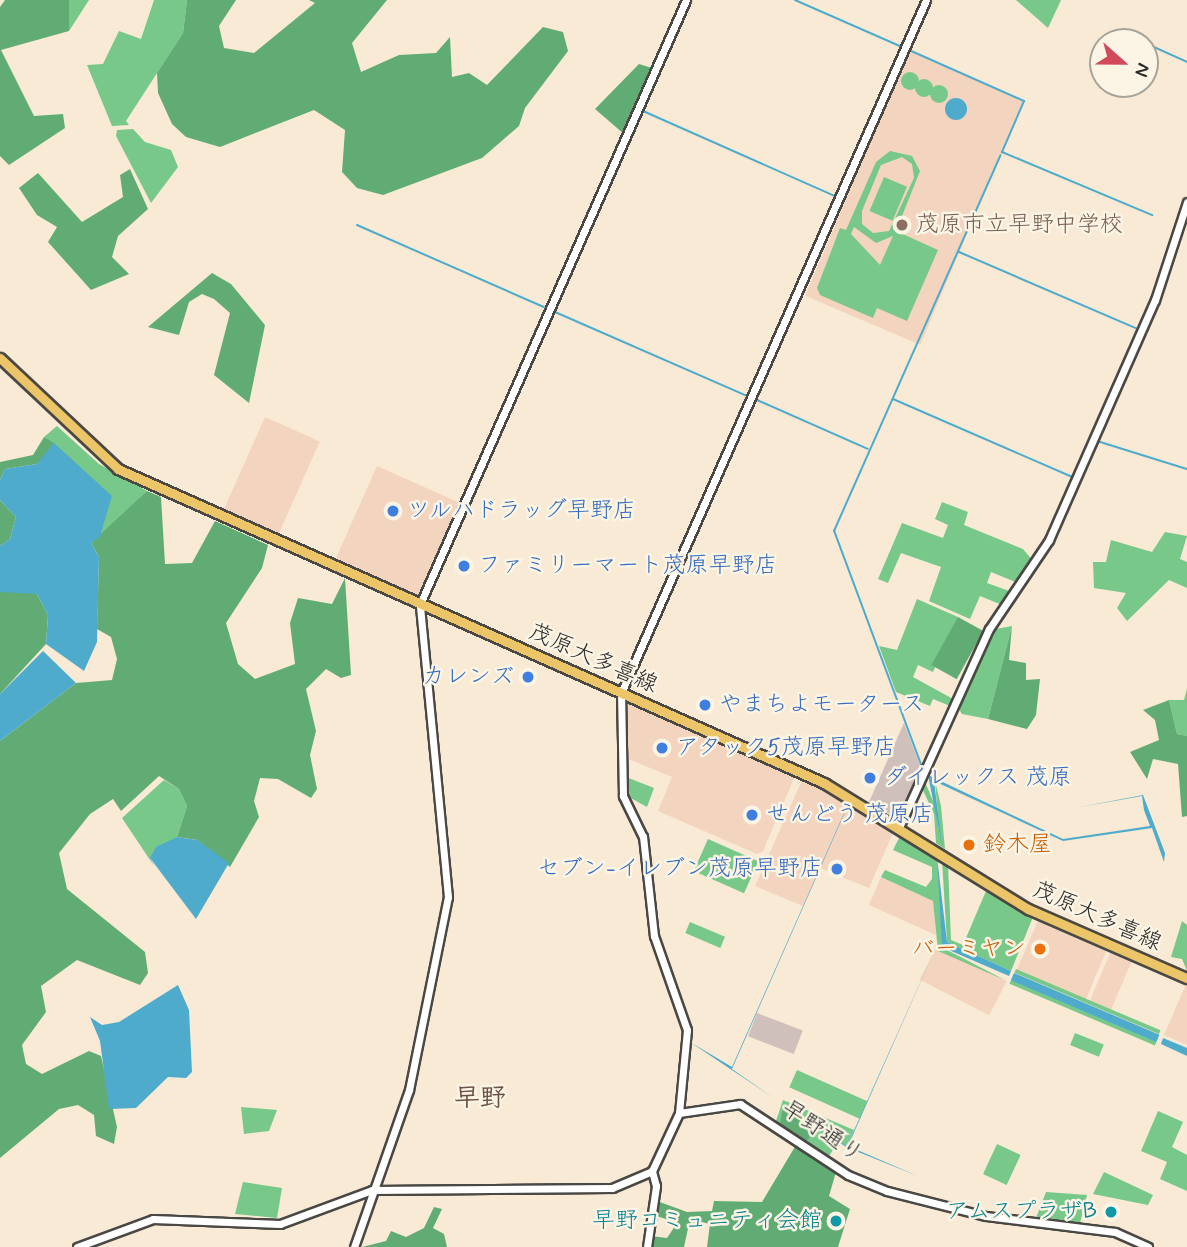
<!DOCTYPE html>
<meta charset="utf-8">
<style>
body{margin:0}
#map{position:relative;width:1187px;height:1247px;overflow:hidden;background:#f8ead4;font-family:Mynerve,"Klee One",sans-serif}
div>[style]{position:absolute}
.built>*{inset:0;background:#f3d4bf;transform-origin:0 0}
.industrial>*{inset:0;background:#cfc0bb;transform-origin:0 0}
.green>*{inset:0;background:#77c889;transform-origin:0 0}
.round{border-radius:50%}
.forest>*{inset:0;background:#61ac75;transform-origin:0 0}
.water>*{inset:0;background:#4eabcc;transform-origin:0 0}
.stream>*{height:2px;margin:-1px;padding:0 1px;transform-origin:1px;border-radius:1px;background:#4eabcc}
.roads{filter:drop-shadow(2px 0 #4a4844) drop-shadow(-2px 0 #4a4844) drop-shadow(0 2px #4a4844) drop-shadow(0 -2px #4a4844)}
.minor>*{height:7px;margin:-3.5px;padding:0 3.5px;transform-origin:3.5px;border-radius:3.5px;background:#fff}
.major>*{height:9px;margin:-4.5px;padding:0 4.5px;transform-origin:4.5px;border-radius:4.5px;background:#edc569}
.dots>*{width:19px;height:19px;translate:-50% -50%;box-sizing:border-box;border:4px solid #fcf5e5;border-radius:50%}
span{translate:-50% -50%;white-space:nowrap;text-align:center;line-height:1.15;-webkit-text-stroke:5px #fcf5e5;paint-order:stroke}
.education-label{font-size:23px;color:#785e54}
.left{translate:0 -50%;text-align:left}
.shop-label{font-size:23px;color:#366cbe}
.right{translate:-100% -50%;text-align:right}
.street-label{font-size:23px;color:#2b2b2b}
.food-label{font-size:23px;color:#c56008}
.culture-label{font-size:23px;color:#0d838f}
.quarter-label{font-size:26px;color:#6b5248;font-weight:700}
.north{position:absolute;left:1089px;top:28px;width:70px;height:70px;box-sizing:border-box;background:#fcf5e5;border:2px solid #a8a49b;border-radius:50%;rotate:111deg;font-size:19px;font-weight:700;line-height:28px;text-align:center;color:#2b2b2b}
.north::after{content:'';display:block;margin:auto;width:24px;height:32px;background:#d1495b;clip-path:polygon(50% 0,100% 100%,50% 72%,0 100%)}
</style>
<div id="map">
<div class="built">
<div style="left:909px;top:51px;width:125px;height:266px;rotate:23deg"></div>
<div style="left:265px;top:417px;width:60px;height:105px;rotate:24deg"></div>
<div style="left:377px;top:466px;width:92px;height:105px;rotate:24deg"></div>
<div style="clip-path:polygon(625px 701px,795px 776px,763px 851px,757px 854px,658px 811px,672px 777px,626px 758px)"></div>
<div style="clip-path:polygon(802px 780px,895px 828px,869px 888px,820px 868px,803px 906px,755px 886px)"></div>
<div style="clip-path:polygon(881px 877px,933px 901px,936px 935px,869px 905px)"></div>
<div style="left:1038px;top:920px;width:75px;height:55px;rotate:23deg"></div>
<div style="left:937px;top:946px;width:78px;height:38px;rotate:27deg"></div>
<div style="left:1111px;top:951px;width:23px;height:54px;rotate:23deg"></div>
<div style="clip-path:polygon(1186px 984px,1187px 984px,1187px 1045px,1164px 1035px)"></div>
</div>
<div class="industrial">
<div style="clip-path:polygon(904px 723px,921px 768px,901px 813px,893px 816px,869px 802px)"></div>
<div style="left:757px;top:1013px;width:49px;height:25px;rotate:21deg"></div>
</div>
<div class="green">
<div style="clip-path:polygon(69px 0,89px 0,69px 31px,67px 14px)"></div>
<div style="clip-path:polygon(154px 0,187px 0,183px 33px,126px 121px,129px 125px,112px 126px,87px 65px,103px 64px,119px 31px,141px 39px)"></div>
<div style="clip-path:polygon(1016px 0,1061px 0,1048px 28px)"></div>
<div class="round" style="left:901px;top:72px;width:18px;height:18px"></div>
<div class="round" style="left:915px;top:79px;width:18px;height:18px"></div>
<div class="round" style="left:930px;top:85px;width:18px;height:18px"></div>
<div style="clip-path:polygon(133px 129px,145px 142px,171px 150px,178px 167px,151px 203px,116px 136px,117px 130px)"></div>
<div style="clip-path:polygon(evenodd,890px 151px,912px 156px,920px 171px,896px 231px,938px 250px,907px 321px,877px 308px,873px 318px,820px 295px,817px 288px,840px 228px,846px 230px,876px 162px,890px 151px,902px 157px,912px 164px,914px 178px,889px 231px,873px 233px,862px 224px,862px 211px,881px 165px,902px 157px,890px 151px,854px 227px,876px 243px,893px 236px,880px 265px,851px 234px,854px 227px)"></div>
<div style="left:884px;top:177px;width:25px;height:37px;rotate:23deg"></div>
<div style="clip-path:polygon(57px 426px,99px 464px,147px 491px,100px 537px,111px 496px,44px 437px)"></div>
<div style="clip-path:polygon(942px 502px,968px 512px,964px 525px,1023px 549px,1034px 562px,1018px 583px,991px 572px,987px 583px,1012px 592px,1002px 605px,980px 596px,970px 619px,929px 601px,941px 567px,901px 553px,888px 583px,878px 579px,902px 523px,943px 538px,948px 525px,935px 519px)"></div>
<div style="clip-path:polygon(1165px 532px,1187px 536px,1180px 559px,1187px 562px,1187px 588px,1169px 580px,1127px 621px,1117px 608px,1126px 593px,1094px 588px,1093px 562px,1106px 562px,1111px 540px,1152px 552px)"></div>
<div style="clip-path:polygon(917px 599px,958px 617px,933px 672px,918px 665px,913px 677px,953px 699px,950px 706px,933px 699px,930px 706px,896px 692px,879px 646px,897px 650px)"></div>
<div style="clip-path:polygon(1012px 626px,988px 719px,962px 714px,959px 709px,996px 629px)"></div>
<div style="clip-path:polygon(1187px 689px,1187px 736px,1177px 734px,1169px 700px,1184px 700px)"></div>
<div style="clip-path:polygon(626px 777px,654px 788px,647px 807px,627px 796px)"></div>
<div style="clip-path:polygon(164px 780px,179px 789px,187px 806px,177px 837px,150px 858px,154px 866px,122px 818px)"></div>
<div style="clip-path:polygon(935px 781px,941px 806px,945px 849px,936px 843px,934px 814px,922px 788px,925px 782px,936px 808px,940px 839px)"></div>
<div style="clip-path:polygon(900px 836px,937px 857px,945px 949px,1007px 981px,938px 951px,933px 901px,881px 877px,885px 870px,926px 887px,932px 879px,932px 867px,893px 850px)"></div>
<div style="left:708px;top:839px;width:55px;height:35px;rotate:24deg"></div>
<div style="clip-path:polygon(942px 860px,948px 865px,951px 940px,963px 945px,986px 891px,1033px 917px,1011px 971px,947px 942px)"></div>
<div style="clip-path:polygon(1182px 921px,1187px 925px,1187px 971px,1182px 959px,1171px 957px)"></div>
<div style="left:690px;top:922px;width:38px;height:12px;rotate:23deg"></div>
<div style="left:1016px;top:969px;width:157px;height:4px;rotate:23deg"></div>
<div style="left:1011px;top:980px;width:158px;height:4px;rotate:23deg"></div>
<div style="left:1075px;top:1033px;width:31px;height:13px;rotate:22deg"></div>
<div style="left:797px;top:1070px;width:77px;height:19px;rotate:24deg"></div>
<div style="clip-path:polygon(783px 1100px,854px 1130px,847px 1146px,839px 1141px,827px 1159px,818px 1153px,776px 1121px)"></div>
<div style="clip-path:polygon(241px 1107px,277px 1110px,269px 1131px,244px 1134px)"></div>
<div style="clip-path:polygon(1158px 1111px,1183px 1122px,1172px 1147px,1187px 1155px,1187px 1191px,1160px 1179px,1167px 1162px,1141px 1151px)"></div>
<div style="left:997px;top:1144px;width:26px;height:33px;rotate:25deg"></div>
<div style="clip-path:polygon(1104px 1172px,1153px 1195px,1148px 1205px,1093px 1194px)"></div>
<div style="clip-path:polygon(243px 1182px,282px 1188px,277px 1218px,235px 1214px)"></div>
<div style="clip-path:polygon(1046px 1192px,1087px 1195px,1080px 1223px,1036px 1218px)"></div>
</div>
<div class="forest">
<div style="clip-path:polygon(5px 0,69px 0,69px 31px,1px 50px,34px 116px,63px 114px,65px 128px,9px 165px,0 156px,0 7px)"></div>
<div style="clip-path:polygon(187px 0,236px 0,219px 26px,224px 48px,254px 53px,315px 3px,309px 0,387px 0,352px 43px,361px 72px,399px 55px,436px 53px,450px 37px,452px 77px,469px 73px,487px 85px,543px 27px,563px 32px,568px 51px,525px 108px,519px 126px,482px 158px,383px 195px,357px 188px,342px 172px,345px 130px,314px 110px,220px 147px,186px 137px,172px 124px,158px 93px,157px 73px,183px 33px)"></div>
<div style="clip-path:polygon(639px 64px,652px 68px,624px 134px,595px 109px)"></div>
<div style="clip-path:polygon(130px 169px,148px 209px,118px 236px,112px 257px,129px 274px,91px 290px,48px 242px,57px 227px,37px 215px,19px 188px,38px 173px,82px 222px,123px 197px,120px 175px)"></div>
<div style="clip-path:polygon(212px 273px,231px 284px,265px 325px,249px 403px,214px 375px,230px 313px,214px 299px,202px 294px,189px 302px,179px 335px,148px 327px)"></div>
<div style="clip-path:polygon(44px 437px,54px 443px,51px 451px,37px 464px,5px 469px,0 480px,0 462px,33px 455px)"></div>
<div style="clip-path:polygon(147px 491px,161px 497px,165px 564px,192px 563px,215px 521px,268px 545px,262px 568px,226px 623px,238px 664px,255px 679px,295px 664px,290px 623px,298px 598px,332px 604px,345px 578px,351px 675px,341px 678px,326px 669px,306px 689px,316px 731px,310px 755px,317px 789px,311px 798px,278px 779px,260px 778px,254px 801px,259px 817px,230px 867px,197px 840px,177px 837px,187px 806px,179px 789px,159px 776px,121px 811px,113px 799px,90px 814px,59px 853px,67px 889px,145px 952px,148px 973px,140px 985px,77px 960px,41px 986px,46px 1012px,22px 1045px,26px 1064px,42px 1074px,89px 1051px,101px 1056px,117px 1127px,114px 1144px,96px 1136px,94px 1115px,78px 1105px,59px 1109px,0 1158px,0 741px,76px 683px,112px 680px,117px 659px,111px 637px,97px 629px,99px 557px,91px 543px)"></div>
<div style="clip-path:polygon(0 500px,16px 517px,10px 539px,0 546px)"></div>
<div style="clip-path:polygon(23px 589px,37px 594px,48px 615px,46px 644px,0 694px,0 592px)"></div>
<div style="left:958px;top:617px;width:29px;height:55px;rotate:29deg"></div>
<div style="clip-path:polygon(1012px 626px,1009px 660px,1026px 663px,1026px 680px,1040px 679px,1036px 715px,1027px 729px,988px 719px)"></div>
<div style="clip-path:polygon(1169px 700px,1177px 734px,1187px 736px,1187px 816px,1182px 817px,1178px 764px,1153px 759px,1147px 779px,1130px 752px,1159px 740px,1155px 720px,1143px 710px)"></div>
<div style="clip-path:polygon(783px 1108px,797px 1115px,811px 1137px,804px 1142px,780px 1124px)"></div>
<div style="clip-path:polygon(796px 1145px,836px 1172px,829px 1196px,850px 1209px,838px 1247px,707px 1247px,710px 1224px,702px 1222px,689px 1224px,684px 1247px,651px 1247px,651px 1236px,667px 1238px,677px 1223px,654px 1215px,657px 1201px,687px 1212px,712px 1211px,714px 1201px,762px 1202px)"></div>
<div style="clip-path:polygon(434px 1207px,442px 1209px,433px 1228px,444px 1234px,447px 1247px,362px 1247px,386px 1241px,391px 1231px,406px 1237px,424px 1228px)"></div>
</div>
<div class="water">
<div class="round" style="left:945px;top:98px;width:22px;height:22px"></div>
<div style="clip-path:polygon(54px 443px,112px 496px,100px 537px,91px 543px,99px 557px,97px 642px,84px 671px,46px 644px,48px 615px,37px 594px,0 592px,0 546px,10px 539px,16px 517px,0 500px,0 480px,5px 469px,37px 464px)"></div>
<div style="clip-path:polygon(43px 651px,76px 683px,0 741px,0 694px)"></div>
<div style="clip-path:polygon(928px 775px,1063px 839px,1150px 826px,1144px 810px,1142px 796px,1075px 808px,1143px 795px,1165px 853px,1164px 862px,1152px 828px,1063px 841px,934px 781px,942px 846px)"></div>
<div style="clip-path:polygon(802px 780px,849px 803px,732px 1069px,775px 1099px,690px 1042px,732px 1067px,848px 804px)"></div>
<div style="clip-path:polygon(177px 837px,197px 840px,229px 863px,196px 919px,150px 858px,156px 847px)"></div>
<div style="clip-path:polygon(937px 857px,947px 942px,1011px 971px,1009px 976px,942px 947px)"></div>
<div style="clip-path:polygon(937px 945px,848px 1146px,920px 1177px,846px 1147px,783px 1104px,847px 1146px)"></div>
<div style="left:1014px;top:973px;width:158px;height:8px;rotate:23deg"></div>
<div style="clip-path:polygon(178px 985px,189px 1010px,192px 1072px,186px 1078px,168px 1077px,136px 1108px,109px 1109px,100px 1041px,90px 1017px,102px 1025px,119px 1022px)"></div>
<div style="clip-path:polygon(1163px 1038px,1187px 1048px,1187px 1056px,1161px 1044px)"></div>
</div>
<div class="stream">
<div style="left:795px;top:0;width:115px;rotate:23.7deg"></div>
<div style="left:1120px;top:33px;width:24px;rotate:22deg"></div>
<div style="left:1145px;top:43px;width:46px;rotate:24.3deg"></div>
<div style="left:909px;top:50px;width:126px;rotate:23.9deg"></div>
<div style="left:1024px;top:101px;width:56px;rotate:113.3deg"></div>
<div style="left:1002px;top:152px;width:163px;rotate:22.8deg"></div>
<div style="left:643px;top:111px;width:210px;rotate:23.9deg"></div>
<div style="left:357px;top:225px;width:204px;rotate:23.7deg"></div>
<div style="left:959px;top:252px;width:195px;rotate:23.3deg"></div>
<div style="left:555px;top:312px;width:210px;rotate:23.6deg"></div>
<div style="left:893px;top:399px;width:195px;rotate:23.5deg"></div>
<div style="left:757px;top:400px;width:121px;rotate:23.8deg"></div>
<div style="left:1097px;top:441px;width:94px;rotate:17.3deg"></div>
<div style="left:922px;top:767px;width:252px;rotate:-110.4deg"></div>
<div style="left:834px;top:531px;width:411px;rotate:-66.1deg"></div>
</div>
<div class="roads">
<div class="minor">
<div style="left:900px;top:825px;width:215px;rotate:-65.6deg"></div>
<div style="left:989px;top:629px;width:107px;rotate:-56deg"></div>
<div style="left:1049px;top:540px;width:262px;rotate:-66.2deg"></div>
<div style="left:1155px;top:300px;width:103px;rotate:-71.9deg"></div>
<div style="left:679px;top:1113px;width:62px;rotate:-8.4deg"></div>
<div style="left:740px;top:1104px;width:129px;rotate:33.3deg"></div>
<div style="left:848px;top:1175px;width:42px;rotate:22.3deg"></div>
<div style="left:887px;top:1191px;width:102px;rotate:14.2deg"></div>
<div style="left:986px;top:1216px;width:130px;rotate:7.1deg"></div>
<div style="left:1115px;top:1232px;width:36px;rotate:24deg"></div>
<div style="left:77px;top:1247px;width:81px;rotate:-20.2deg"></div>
<div style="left:153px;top:1219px;width:127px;rotate:2.3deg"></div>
<div style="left:280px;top:1224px;width:98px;rotate:-20.3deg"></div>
<div style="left:372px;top:1190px;width:240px;rotate:-0.5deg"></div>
<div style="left:612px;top:1188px;width:43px;rotate:-23deg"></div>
<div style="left:652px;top:1171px;width:64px;rotate:-65deg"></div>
<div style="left:679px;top:1113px;width:83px;rotate:-84.5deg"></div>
<div style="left:687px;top:1030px;width:100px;rotate:-109.3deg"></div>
<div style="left:654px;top:936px;width:100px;rotate:-96.3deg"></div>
<div style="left:643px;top:837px;width:46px;rotate:-116deg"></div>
<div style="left:623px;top:796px;width:103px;rotate:-91.1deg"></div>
<div style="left:621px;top:693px;width:757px;rotate:-66.24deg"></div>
<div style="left:354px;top:1247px;width:166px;rotate:-70.7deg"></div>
<div style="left:409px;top:1090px;width:197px;rotate:-78.6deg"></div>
<div style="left:448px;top:897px;width:294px;rotate:-95.5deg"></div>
<div style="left:420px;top:604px;width:660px;rotate:-66.23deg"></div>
<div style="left:647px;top:1247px;width:62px;rotate:-81.6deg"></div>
<div style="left:656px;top:1186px;width:16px;rotate:-105deg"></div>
</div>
<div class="major">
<div style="left:0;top:358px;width:162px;rotate:43.2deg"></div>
<div style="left:118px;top:469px;width:773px;rotate:23.98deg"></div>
<div style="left:824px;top:783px;width:240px;rotate:31.7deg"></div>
<div style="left:1028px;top:909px;width:173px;rotate:23.5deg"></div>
</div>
</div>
<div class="dots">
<div style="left:902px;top:225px;background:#8d6e63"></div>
<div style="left:393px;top:511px;background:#3f7fe0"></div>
<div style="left:464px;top:566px;background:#3f7fe0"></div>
<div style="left:528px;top:677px;background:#3f7fe0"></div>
<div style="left:705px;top:705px;background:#3f7fe0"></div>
<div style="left:662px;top:748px;background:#3f7fe0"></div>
<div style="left:870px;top:778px;background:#3f7fe0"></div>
<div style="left:752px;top:815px;background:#3f7fe0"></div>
<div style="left:969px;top:845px;background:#e8710a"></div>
<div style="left:837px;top:869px;background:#3f7fe0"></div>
<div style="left:1040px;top:949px;background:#e8710a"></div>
<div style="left:1111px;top:1212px;background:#0f9aa8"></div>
<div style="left:836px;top:1221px;background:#0f9aa8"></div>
</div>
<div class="education-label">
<span class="left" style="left:916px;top:225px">茂原市立早野中学校</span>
</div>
<div class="shop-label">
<span class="left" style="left:407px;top:511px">ツルハドラッグ早野店</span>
<span class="left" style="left:478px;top:566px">ファミリーマート茂原早野店</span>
<span class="right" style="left:514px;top:677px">カレンズ</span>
<span class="left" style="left:719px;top:705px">やまちよモータース</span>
<span class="left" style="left:676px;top:748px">アタック5茂原早野店</span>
<span class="left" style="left:884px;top:778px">ダイレックス 茂原</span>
<span class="left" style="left:766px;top:815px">せんどう 茂原店</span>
<span class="right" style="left:823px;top:869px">セブン-イレブン茂原早野店</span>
</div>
<div class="street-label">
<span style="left:593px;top:659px;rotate:24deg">茂原大多喜線</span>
<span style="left:1097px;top:917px;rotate:24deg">茂原大多喜線</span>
<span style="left:822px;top:1132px;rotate:34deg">早野通り</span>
</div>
<div class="food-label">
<span class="left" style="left:983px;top:845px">鈴木屋</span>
<span class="right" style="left:1026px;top:949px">バーミヤン</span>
</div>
<div class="culture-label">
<span class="right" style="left:1097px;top:1212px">アムスプラザB</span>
<span class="right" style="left:822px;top:1221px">早野コミュニティ会館</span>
</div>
<div class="quarter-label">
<span style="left:480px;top:1100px">早野</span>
</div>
<div class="north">N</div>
</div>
